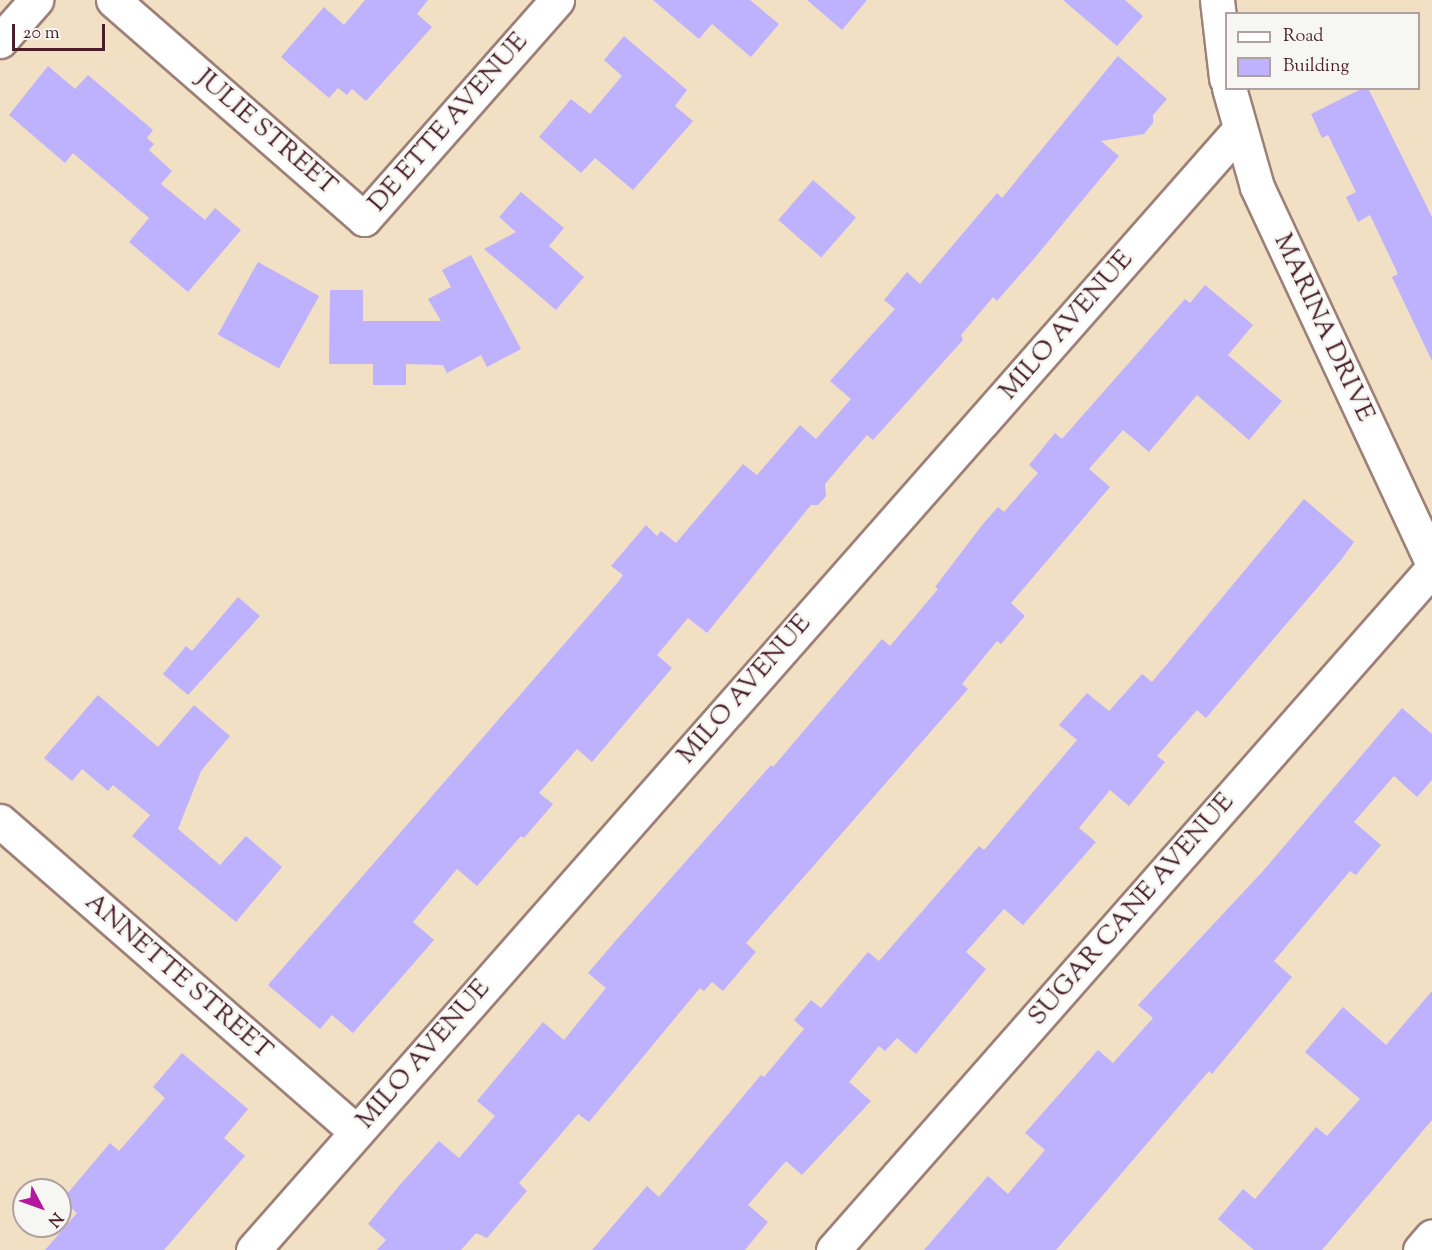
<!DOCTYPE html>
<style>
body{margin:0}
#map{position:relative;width:1432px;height:1250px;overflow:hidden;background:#f1e0c4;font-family:"Sorts Mill Goudy",serif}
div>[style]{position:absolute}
.building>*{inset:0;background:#beb1fe;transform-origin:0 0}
.roads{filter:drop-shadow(2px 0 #9e8078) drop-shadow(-2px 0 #9e8078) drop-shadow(0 2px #9e8078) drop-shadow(0 -2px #9e8078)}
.minor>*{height:33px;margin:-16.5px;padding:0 16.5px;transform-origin:16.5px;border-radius:16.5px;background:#fff}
span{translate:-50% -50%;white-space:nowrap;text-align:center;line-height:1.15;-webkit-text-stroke:5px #f6f6f2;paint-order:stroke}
.street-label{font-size:26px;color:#4a1f2b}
.legend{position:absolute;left:1225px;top:12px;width:195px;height:78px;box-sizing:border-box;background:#f6f6f2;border:2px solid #b1a0a2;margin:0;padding:8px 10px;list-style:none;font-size:18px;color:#4a1f2b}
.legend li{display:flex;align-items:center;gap:12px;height:30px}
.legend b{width:30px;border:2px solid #b1a0a2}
.north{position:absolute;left:12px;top:1178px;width:60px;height:60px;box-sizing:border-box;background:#f6f6f2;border:2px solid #b1a0a2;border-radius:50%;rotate:131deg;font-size:16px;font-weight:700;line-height:24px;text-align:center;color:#4a1f2b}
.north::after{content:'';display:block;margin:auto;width:21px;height:27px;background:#b5179e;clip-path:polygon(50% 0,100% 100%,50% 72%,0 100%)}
.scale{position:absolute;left:12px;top:24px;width:93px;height:27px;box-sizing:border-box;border:3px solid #4a1f2b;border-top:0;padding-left:8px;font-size:18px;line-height:21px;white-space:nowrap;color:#4a1f2b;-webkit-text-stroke:4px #f6f6f2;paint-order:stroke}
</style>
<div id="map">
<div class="building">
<div style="clip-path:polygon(365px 0,428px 0,417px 14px,432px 27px,366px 101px,352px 89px,347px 95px,338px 88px,329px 98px,281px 57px,324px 7px,344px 25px)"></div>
<div style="clip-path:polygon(653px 0,750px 0,779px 24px,751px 57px,712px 24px,699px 39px)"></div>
<div style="clip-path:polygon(807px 0,867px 0,842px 30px)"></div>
<div style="clip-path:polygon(1063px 0,1125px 0,1143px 16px,1117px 46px)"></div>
<div style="clip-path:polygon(624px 36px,687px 90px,675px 106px,693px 121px,633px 190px,595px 158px,581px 173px,539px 137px,571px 99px,590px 114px,622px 76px,604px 60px)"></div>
<div style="clip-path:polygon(1118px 56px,1167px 99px,1153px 115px,1153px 123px,1144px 134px,1101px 141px,1119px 156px,1032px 261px,997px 301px,993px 297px,961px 335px,963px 340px,873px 440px,867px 435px,825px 484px,826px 496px,818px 505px,811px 505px,707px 633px,688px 618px,657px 655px,672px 668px,592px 762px,577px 749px,539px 793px,553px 804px,524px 838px,521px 836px,477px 886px,457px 869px,413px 922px,434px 940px,353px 1033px,332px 1015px,320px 1029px,268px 985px,618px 582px,623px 575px,611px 566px,646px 525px,657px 536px,661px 531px,676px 543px,743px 464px,757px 475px,800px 425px,816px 439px,851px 399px,830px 381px,895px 309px,884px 300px,907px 272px,920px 284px,997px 193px,1002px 198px)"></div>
<div style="clip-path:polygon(48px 66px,75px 89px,88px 75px,153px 130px,147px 138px,154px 144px,149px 150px,172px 171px,161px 184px,205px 220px,215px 208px,241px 230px,188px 292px,129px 242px,149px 218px,73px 153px,65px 163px,9px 115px)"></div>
<div style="clip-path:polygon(1363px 88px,1368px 88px,1432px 217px,1432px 361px,1392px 277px,1398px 274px,1370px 215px,1358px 222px,1346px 197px,1356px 192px,1328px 135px,1322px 138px,1311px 114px)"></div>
<div style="left:813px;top:180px;width:57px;height:53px;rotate:41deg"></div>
<div style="clip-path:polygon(521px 192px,564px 228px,549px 246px,584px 277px,556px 310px,484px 249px,516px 232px,499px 217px)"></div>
<div style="clip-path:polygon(471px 255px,521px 349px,487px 367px,481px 355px,447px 373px,443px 365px,406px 364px,406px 385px,373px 385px,373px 364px,329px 364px,330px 290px,363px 290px,363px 321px,441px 321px,428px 299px,451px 287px,442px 270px)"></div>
<div style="left:258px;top:262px;width:70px;height:83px;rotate:29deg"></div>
<div style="clip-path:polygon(1205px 285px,1253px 325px,1228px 355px,1282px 401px,1249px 440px,1197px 395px,1149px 452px,1123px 430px,1089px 469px,1110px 487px,1011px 603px,1025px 616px,1001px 644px,997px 641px,962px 684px,968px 689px,746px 943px,756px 952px,723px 991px,712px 982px,704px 991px,700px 988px,589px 1122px,578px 1114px,519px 1183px,527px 1191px,487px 1238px,476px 1233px,461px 1250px,377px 1250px,386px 1240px,368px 1224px,398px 1187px,439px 1141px,459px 1158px,495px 1116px,477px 1101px,543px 1022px,564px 1040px,606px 988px,588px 973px,618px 938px,771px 765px,773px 767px,882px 639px,890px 646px,938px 589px,935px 587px,983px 524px,998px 507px,1004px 512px,1038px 473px,1029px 465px,1055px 433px,1062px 439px,1185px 299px,1190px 303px)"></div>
<div style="clip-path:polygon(1304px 499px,1354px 542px,1341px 560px,1206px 718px,1197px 710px,1157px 756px,1165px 762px,1129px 806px,1110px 790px,1079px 828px,1096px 842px,1023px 925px,1004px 909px,966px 952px,986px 969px,916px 1054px,897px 1038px,885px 1051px,879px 1046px,849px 1082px,871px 1101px,802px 1175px,786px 1161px,748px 1205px,768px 1222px,745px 1250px,592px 1250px,647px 1186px,659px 1197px,761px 1075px,764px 1077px,804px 1029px,794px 1020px,811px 1000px,821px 1008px,868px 952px,879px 961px,979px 846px,984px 850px,1077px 740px,1059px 725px,1087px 693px,1109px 711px,1142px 674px,1152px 682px)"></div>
<div style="clip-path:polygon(238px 597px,260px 616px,188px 695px,163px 674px,186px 646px,192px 651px)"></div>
<div style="clip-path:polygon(98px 695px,158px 747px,194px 705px,230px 736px,201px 771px,178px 829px,220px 865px,246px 836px,282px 867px,236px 922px,132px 836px,150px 815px,113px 785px,108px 791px,82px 769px,72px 781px,44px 758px)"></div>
<div style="clip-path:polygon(1402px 708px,1432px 734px,1432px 780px,1417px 797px,1394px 776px,1354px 822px,1381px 845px,1356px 875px,1350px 871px,1274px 961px,1292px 977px,1212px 1074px,1209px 1071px,1056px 1250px,924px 1250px,988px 1176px,1008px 1194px,1045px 1150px,1025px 1133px,1098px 1050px,1113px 1063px,1153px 1018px,1138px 1005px,1263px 871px)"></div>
<div style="clip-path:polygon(1432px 991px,1432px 1120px,1322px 1250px,1254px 1250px,1218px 1219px,1243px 1189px,1255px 1199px,1316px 1127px,1327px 1136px,1360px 1099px,1305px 1052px,1343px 1007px,1386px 1045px)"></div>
<div style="clip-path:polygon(182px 1053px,248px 1109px,224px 1138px,245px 1156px,164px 1250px,45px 1250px,77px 1213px,62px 1200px,110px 1143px,119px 1151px,165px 1098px,153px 1087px)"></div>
</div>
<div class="roads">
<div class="minor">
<div style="left:113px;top:0;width:333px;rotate:41.1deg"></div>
<div style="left:364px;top:219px;width:292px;rotate:-48.6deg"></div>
<div style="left:1217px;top:0;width:79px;rotate:83.4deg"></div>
<div style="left:0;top:41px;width:55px;rotate:-48.7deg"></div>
<div style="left:1229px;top:88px;width:103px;rotate:74.2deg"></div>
<div style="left:1257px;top:187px;width:415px;rotate:65deg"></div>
<div style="left:0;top:821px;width:473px;rotate:41.1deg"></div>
<div style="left:253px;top:1250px;width:1491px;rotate:-48.64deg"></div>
<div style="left:833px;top:1250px;width:907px;rotate:-48.67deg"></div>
<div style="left:1420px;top:1250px;width:18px;rotate:-49deg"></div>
</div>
</div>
<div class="street-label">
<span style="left:449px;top:123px;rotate:-49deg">DE ETTE AVENUE</span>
<span style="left:266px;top:133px;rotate:41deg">JULIE STREET</span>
<span style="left:1067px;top:326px;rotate:-49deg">MILO AVENUE</span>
<span style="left:1323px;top:328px;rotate:65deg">MARINA DRIVE</span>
<span style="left:745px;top:690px;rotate:-49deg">MILO AVENUE</span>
<span style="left:1132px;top:910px;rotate:-49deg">SUGAR CANE AVENUE</span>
<span style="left:178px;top:977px;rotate:41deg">ANNETTE STREET</span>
<span style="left:424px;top:1055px;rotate:-49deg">MILO AVENUE</span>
</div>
<ul class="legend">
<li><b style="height:8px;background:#fff"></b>Road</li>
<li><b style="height:16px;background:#beb1fe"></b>Building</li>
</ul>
<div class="north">N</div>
<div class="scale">20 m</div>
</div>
